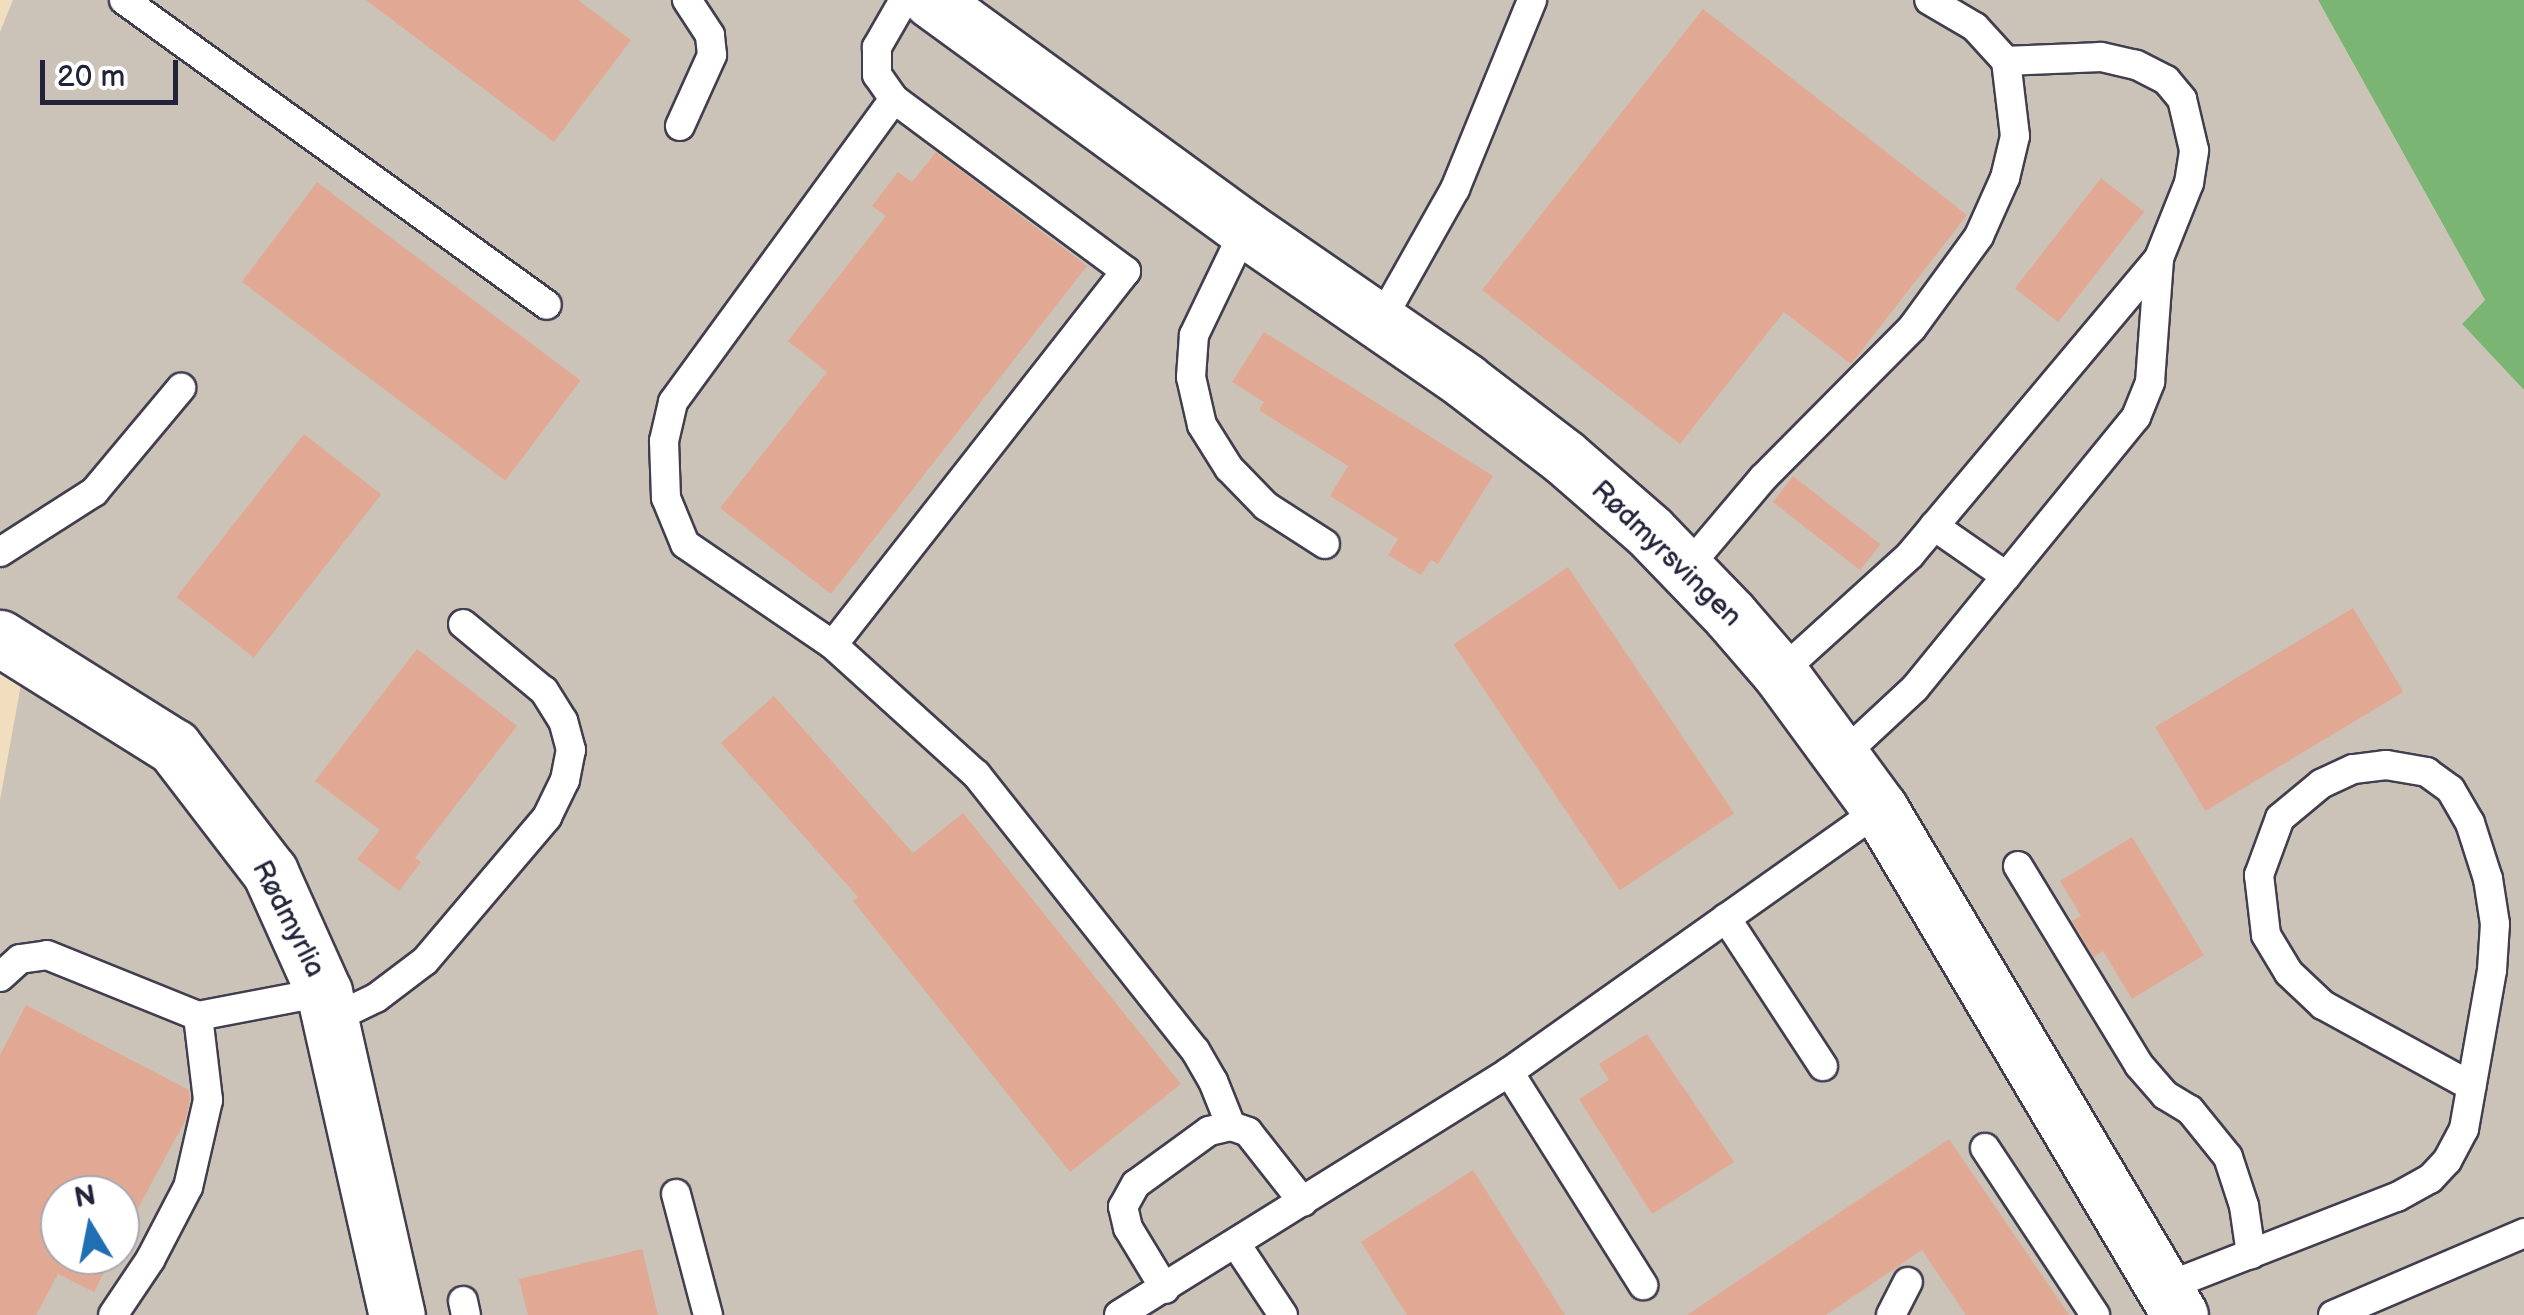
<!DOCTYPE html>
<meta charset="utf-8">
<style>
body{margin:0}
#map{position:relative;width:2524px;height:1315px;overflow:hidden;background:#f0debf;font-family:"Balsamiq Sans",sans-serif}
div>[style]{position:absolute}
.industrial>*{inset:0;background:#cbc3b8}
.forest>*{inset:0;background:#7bb573}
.building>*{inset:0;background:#e1a993;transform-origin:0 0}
.roads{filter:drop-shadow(2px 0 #413e4f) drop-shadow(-2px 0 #413e4f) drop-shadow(0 2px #413e4f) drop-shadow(0 -2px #413e4f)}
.lane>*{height:28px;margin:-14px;padding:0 14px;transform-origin:14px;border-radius:14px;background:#fff}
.street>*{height:55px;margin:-27.5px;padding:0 27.5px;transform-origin:27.5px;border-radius:27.5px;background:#fff}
span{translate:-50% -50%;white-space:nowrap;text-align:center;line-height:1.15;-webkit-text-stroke:9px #fff;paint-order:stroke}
.street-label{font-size:28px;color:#22223b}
.north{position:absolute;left:40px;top:1175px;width:100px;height:100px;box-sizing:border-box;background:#fff;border:2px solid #a7a7b1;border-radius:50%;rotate:350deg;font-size:28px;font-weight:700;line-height:40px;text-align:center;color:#22223b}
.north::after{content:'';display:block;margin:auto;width:35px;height:45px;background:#1f6fb2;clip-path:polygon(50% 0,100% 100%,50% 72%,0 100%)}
.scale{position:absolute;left:40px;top:60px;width:138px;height:45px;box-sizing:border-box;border:5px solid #22223b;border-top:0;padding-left:12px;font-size:30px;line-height:35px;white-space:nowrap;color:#22223b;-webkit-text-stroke:8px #fff;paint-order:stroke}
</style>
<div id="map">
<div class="industrial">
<div style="clip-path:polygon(evenodd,13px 0,2318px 0,2485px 300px,2462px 324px,2524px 390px,2524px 1315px,0 1315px,0 800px,28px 646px,0 612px,0 32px,13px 0,60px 1195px,120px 1195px,120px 1255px,60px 1255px,60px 1195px)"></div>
</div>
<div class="forest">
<div style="clip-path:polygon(2318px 0,2524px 0,2524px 390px,2462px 324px,2485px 300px)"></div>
</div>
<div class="building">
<div style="clip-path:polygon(366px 0,578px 0,631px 40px,554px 142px)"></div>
<div style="clip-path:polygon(1703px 9px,1967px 215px,1851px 364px,1784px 312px,1680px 444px,1482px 290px)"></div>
<div style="clip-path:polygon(936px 152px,1087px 266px,831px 594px,720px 508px,827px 372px,788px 341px,886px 216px,872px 206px,898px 172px,912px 182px)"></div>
<div style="left:2101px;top:178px;width:55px;height:140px;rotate:38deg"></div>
<div style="left:317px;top:182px;width:330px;height:125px;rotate:37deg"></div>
<div style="clip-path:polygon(1264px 332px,1493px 476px,1438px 564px,1431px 560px,1421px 575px,1388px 555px,1398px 539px,1330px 496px,1348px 466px,1259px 410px,1264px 402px,1232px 382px)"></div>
<div style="left:304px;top:434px;width:98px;height:207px;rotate:38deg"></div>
<div style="left:1793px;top:476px;width:111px;height:33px;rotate:38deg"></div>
<div style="left:1568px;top:567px;width:297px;height:138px;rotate:56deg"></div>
<div style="left:2353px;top:608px;width:98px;height:231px;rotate:59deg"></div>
<div style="clip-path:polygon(417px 649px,517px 726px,415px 858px,421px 862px,399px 891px,357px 859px,380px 830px,315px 781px)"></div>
<div style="clip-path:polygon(774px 696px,913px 853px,963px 813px,1181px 1084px,1070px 1172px,853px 901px,858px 897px,721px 743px)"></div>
<div style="clip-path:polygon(2132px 837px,2204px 955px,2132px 999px,2103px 951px,2094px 957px,2072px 921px,2081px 916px,2060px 881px)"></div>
<div style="clip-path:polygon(26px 1005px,189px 1090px,190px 1099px,186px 1119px,120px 1242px,120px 1195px,60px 1195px,60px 1255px,113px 1255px,94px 1292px,58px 1274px,36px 1315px,0 1315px,0 1055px)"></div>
<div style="clip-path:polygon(1647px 1034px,1734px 1162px,1652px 1214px,1579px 1099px,1609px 1080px,1599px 1064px)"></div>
<div style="clip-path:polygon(1949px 1139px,2069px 1315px,1966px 1315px,1922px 1250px,1826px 1315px,1687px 1315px)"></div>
<div style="clip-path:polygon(1473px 1170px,1565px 1315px,1407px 1315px,1361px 1242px)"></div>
<div style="clip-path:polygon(642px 1249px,658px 1315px,528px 1315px,519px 1279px)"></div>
</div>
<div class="roads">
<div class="lane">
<div style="left:124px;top:0;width:521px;rotate:35.79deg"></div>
<div style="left:894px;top:99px;width:289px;rotate:36.6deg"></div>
<div style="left:1126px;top:271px;width:475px;rotate:128.1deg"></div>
<div style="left:833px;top:645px;width:179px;rotate:-145.7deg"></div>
<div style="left:685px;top:544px;width:50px;rotate:-112.4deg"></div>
<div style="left:666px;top:498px;width:57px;rotate:-92deg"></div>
<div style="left:664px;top:441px;width:40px;rotate:-77deg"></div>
<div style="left:673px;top:402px;width:375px;rotate:-53.9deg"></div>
<div style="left:894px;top:99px;width:29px;rotate:-125deg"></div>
<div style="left:877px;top:75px;width:28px;rotate:-90deg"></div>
<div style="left:877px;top:47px;width:54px;rotate:-60.1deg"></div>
<div style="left:680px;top:126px;width:78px;rotate:-65.7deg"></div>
<div style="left:712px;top:55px;width:20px;rotate:-96deg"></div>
<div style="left:710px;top:35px;width:42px;rotate:-123.3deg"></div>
<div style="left:1245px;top:229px;width:118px;rotate:115.7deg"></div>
<div style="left:1194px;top:335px;width:42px;rotate:94.1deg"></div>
<div style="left:1191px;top:377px;width:49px;rotate:77.1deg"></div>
<div style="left:1202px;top:425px;width:51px;rotate:57.9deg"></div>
<div style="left:1229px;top:468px;width:53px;rotate:45.8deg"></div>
<div style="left:1266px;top:506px;width:70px;rotate:32.8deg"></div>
<div style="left:1380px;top:322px;width:153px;rotate:-60.6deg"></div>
<div style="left:1455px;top:189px;width:204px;rotate:-67.8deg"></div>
<div style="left:1934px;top:526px;width:88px;rotate:34.8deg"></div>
<div style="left:0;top:552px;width:112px;rotate:-32.6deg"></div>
<div style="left:94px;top:492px;width:136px;rotate:-50.1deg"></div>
<div style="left:1686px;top:569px;width:119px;rotate:-49.8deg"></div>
<div style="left:1763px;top:478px;width:211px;rotate:-45.2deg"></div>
<div style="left:1912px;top:328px;width:114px;rotate:-53.9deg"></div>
<div style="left:1979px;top:236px;width:64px;rotate:-65.9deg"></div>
<div style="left:2005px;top:178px;width:43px;rotate:-76.6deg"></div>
<div style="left:2015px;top:136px;width:76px;rotate:-96.8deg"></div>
<div style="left:2006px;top:61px;width:46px;rotate:-132.4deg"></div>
<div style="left:1975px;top:27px;width:53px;rotate:-149.6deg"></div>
<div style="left:833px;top:645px;width:193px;rotate:42.1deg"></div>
<div style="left:976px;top:774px;width:352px;rotate:51.6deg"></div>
<div style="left:1195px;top:1050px;width:36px;rotate:60deg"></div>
<div style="left:1213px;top:1081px;width:48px;rotate:68.2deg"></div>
<div style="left:1780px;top:673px;width:176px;rotate:-42.2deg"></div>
<div style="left:1910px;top:555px;width:388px;rotate:-50deg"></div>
<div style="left:1843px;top:755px;width:98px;rotate:-42.9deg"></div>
<div style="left:1915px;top:688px;width:350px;rotate:-50.8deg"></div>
<div style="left:2136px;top:417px;width:38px;rotate:-68deg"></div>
<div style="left:2150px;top:382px;width:124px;rotate:-85.8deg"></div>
<div style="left:2159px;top:258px;width:81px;rotate:-68.2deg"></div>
<div style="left:2189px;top:183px;width:33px;rotate:-81deg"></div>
<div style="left:2194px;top:150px;width:52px;rotate:-103.2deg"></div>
<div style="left:2182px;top:99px;width:25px;rotate:-130deg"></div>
<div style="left:2166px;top:80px;width:34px;rotate:-153deg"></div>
<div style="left:2136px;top:65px;width:37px;rotate:-167deg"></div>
<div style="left:2100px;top:57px;width:94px;rotate:177.6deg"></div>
<div style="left:2018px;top:866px;width:233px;rotate:58.7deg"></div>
<div style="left:2139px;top:1065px;width:40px;rotate:49deg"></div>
<div style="left:2165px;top:1095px;width:29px;rotate:31deg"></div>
<div style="left:2190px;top:1110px;width:60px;rotate:51deg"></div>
<div style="left:2228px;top:1157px;width:52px;rotate:71.9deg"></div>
<div style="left:2244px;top:1206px;width:49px;rotate:81.7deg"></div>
<div style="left:1726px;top:918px;width:177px;rotate:56.8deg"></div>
<div style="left:0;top:977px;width:27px;rotate:-42deg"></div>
<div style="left:20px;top:959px;width:27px;rotate:-8deg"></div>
<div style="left:47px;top:955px;width:163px;rotate:22deg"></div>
<div style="left:198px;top:1016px;width:85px;rotate:83.2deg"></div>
<div style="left:208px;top:1100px;width:89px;rotate:102.9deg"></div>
<div style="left:188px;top:1187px;width:82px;rotate:117.5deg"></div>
<div style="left:150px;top:1260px;width:66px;rotate:123.9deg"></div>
<div style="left:198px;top:1016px;width:128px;rotate:-10.8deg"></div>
<div style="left:330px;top:1020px;width:51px;rotate:-25.6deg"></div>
<div style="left:376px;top:998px;width:61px;rotate:-37.1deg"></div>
<div style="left:425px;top:961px;width:189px;rotate:-49.7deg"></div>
<div style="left:547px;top:817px;width:41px;rotate:-64.1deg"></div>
<div style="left:565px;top:780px;width:31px;rotate:-79deg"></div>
<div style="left:571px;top:750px;width:30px;rotate:-105deg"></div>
<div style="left:563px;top:721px;width:36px;rotate:-122deg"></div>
<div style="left:544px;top:691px;width:105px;rotate:-140.4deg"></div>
<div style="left:1509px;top:1072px;width:252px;rotate:57.8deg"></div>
<div style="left:1985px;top:1148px;width:200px;rotate:56.6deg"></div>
<div style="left:676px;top:1194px;width:125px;rotate:75.2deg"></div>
<div style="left:1236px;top:1244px;width:85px;rotate:56.5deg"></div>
<div style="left:2163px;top:1288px;width:251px;rotate:-21.3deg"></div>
<div style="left:2397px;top:1197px;width:38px;rotate:-29deg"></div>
<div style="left:2430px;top:1179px;width:25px;rotate:-47deg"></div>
<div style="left:2447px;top:1161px;width:36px;rotate:-62deg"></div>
<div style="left:2464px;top:1129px;width:161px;rotate:-80deg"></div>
<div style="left:2492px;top:970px;width:46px;rotate:-86.3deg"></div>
<div style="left:2495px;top:924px;width:46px;rotate:-98.8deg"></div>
<div style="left:2488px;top:879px;width:59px;rotate:-107.8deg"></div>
<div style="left:2470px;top:823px;width:39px;rotate:-120deg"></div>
<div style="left:2450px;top:789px;width:29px;rotate:-144deg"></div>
<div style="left:2427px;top:772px;width:42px;rotate:-170.3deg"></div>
<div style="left:2386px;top:765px;width:33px;rotate:173deg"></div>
<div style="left:2353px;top:769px;width:35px;rotate:155deg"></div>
<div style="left:2321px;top:784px;width:53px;rotate:140.3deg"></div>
<div style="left:2280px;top:818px;width:61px;rotate:110.2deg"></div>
<div style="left:2259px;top:875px;width:60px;rotate:83.3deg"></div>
<div style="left:2266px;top:935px;width:44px;rotate:58.8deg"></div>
<div style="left:2289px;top:973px;width:47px;rotate:43.3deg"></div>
<div style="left:2323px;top:1005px;width:169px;rotate:28.7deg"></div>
<div style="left:1165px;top:1289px;width:71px;rotate:-121.2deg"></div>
<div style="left:1128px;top:1228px;width:22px;rotate:-103deg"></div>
<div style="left:1123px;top:1207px;width:26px;rotate:-61deg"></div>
<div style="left:1136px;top:1184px;width:90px;rotate:-36deg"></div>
<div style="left:1209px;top:1131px;width:23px;rotate:-13deg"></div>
<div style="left:1231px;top:1126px;width:18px;rotate:19deg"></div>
<div style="left:1248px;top:1132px;width:89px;rotate:51.8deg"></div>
<div style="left:463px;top:1301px;width:14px;rotate:78deg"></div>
<div style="left:1119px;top:1315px;width:460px;rotate:-31.9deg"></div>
<div style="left:1509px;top:1072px;width:455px;rotate:-35.3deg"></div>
<div style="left:1891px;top:1315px;width:37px;rotate:-63deg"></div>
<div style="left:2333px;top:1315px;width:208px;rotate:-23.2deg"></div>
</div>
<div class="street">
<div style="left:931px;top:0;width:389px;rotate:36.1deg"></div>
<div style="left:1245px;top:229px;width:267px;rotate:34.6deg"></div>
<div style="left:1465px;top:381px;width:125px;rotate:37.5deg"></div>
<div style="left:1564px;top:457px;width:113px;rotate:41deg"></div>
<div style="left:1649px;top:531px;width:117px;rotate:46deg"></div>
<div style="left:1730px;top:615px;width:77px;rotate:49.2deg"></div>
<div style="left:1780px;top:673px;width:169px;rotate:53.7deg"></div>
<div style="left:1880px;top:809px;width:588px;rotate:59.34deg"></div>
<div style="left:0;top:638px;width:205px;rotate:32.1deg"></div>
<div style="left:174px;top:747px;width:158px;rotate:52.5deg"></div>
<div style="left:270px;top:872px;width:132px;rotate:65.8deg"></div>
<div style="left:324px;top:992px;width:331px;rotate:77.3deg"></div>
</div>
</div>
<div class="street-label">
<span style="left:1666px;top:554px;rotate:44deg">Rødmyrsvingen</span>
<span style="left:288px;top:919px;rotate:63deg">Rødmyrlia</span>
</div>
<div class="north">N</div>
<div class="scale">20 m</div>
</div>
